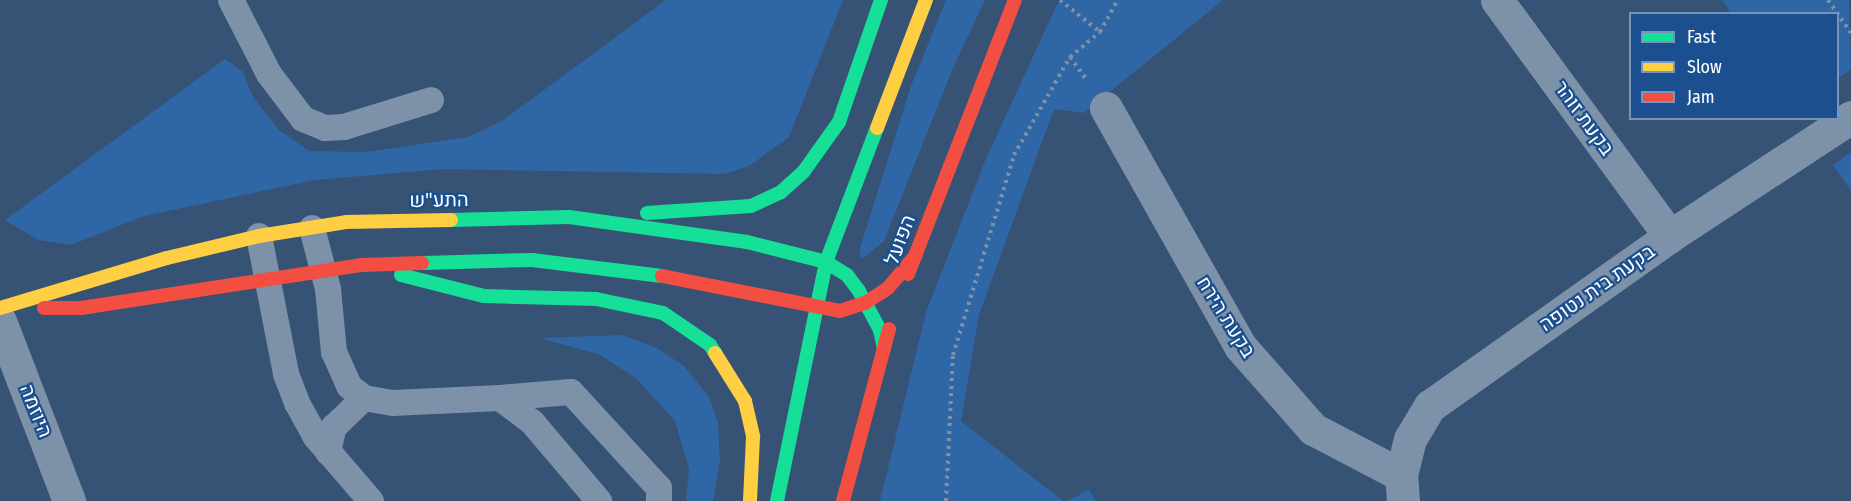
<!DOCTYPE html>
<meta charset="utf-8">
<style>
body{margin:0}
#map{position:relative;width:1851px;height:501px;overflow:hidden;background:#365274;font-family:"Fira Sans Condensed",Heebo,sans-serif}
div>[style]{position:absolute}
.green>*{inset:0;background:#2f66a5}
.path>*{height:4px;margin-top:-2px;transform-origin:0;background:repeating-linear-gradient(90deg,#7d92a8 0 3px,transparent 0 7.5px)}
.lane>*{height:26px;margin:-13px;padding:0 13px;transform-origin:13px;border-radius:13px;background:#7d92a8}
.street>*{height:33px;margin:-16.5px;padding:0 16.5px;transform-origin:16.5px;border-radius:16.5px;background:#7d92a8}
.fast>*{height:14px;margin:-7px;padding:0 7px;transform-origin:7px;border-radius:7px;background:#16e098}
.slow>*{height:14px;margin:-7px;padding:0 7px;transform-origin:7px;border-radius:7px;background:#ffcf43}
.jam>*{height:14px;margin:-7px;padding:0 7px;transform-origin:7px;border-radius:7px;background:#f24e42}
span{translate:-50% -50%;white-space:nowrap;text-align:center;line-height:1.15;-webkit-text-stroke:4.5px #1b4f8f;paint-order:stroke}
.street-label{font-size:20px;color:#fff}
.legend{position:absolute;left:1629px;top:12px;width:210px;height:108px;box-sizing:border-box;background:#1b4f8f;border:2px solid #7695bc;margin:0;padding:8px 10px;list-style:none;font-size:18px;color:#fff}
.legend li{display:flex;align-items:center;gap:12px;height:30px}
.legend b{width:30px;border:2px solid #7695bc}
</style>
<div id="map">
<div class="green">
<div style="clip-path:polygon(666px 0,843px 0,789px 137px,749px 166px,724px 174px,443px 169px,315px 180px,144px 216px,71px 245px,38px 240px,5px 220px,225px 59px,243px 72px,253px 97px,279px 130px,309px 151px,366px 152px,468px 137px,502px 121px)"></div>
<div style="clip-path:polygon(946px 0,985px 0,953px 68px,884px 241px,862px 259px,859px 251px,911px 86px)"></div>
<div style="clip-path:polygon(1059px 0,1223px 0,1084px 113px,1054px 109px,979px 315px,961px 421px,1063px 501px,880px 501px,926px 312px,985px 161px)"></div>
<div style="clip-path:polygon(1722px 0,1849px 0,1851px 70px,1838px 78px,1838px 14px,1731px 13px)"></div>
<div style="clip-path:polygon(1851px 152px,1851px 191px,1833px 165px)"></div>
<div style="clip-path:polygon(622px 335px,657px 348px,684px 366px,709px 397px,718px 423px,720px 460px,713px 501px,686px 501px,689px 469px,675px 421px,636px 378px,600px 355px,541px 338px)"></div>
<div style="clip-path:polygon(1089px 490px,1096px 501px,1067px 501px)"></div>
</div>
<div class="path">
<div style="left:1060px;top:0;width:51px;rotate:38.7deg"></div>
<div style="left:1828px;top:0;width:40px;rotate:55.1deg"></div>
<div style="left:1070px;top:57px;width:26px;rotate:54deg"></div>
<div style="left:946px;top:501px;width:146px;rotate:-87.3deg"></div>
<div style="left:953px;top:355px;width:209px;rotate:-73deg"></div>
<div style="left:1014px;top:155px;width:113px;rotate:-60.3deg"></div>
<div style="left:1070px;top:57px;width:39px;rotate:-40deg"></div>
<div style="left:1100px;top:32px;width:37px;rotate:-61deg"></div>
</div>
<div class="lane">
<div style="left:231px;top:0;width:83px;rotate:62.8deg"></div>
<div style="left:269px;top:74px;width:56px;rotate:52.9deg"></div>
<div style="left:303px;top:119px;width:24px;rotate:22deg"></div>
<div style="left:325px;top:128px;width:19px;rotate:-3deg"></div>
<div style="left:344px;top:127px;width:91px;rotate:-17.2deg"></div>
<div style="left:312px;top:228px;width:63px;rotate:75.3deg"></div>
<div style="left:328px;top:289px;width:63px;rotate:84.6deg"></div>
<div style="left:334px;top:352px;width:37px;rotate:66deg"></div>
<div style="left:349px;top:386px;width:19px;rotate:39deg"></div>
<div style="left:259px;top:236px;width:141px;rotate:78.9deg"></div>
<div style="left:286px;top:374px;width:31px;rotate:69deg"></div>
<div style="left:297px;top:403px;width:38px;rotate:61deg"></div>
<div style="left:315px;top:436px;width:86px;rotate:49.3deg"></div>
<div style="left:500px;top:398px;width:71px;rotate:-4.8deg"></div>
<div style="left:571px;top:392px;width:130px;rotate:47.5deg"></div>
<div style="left:659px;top:488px;width:13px;rotate:90deg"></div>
<div style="left:328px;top:452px;width:26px;rotate:-77deg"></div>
<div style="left:334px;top:427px;width:42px;rotate:-44deg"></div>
<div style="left:364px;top:398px;width:29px;rotate:10deg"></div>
<div style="left:393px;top:403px;width:107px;rotate:-2.7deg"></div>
<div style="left:500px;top:398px;width:40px;rotate:37deg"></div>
<div style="left:532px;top:422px;width:104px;rotate:49.7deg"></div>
</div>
<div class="street">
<div style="left:1497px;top:0;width:293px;rotate:53.8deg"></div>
<div style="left:1106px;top:108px;width:273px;rotate:60.6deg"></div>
<div style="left:1240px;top:346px;width:111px;rotate:48.7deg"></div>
<div style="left:1313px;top:429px;width:99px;rotate:27.6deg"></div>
<div style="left:0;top:321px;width:193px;rotate:69deg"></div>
<div style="left:1403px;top:501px;width:26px;rotate:-94deg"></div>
<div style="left:1401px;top:475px;width:37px;rotate:-76deg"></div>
<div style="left:1410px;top:439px;width:39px;rotate:-59deg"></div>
<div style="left:1430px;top:406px;width:294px;rotate:-35.3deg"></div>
<div style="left:1670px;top:236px;width:217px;rotate:-33.3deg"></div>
</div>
<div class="fast">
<div style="left:647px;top:213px;width:104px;rotate:-3.9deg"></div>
<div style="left:751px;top:206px;width:33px;rotate:-25deg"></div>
<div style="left:781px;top:192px;width:31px;rotate:-42deg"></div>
<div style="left:804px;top:171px;width:60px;rotate:-54.5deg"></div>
<div style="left:839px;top:122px;width:129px;rotate:-71deg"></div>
<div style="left:451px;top:220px;width:118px;rotate:-1.5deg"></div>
<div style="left:569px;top:217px;width:180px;rotate:8deg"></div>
<div style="left:747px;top:242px;width:81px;rotate:14.2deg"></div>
<div style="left:826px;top:262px;width:25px;rotate:32deg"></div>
<div style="left:847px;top:275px;width:20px;rotate:53deg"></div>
<div style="left:859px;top:291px;width:44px;rotate:61.7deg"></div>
<div style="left:880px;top:330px;width:19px;rotate:78deg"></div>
<div style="left:422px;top:263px;width:110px;rotate:-1.6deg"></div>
<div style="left:532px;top:260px;width:131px;rotate:7deg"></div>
<div style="left:401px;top:275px;width:86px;rotate:14.2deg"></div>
<div style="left:484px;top:296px;width:112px;rotate:1.5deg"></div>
<div style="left:596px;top:299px;width:68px;rotate:11.8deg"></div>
<div style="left:663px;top:313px;width:57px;rotate:34.2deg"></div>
<div style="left:710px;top:345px;width:9px;rotate:58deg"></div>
<div style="left:777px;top:501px;width:244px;rotate:-78.4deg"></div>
<div style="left:826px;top:262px;width:143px;rotate:-69.2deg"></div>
</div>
<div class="slow">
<div style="left:877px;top:128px;width:137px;rotate:-69.1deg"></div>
<div style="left:0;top:308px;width:174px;rotate:-16.7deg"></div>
<div style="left:167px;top:258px;width:95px;rotate:-13.4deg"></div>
<div style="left:259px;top:236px;width:88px;rotate:-9.1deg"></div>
<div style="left:346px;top:222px;width:105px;rotate:-1.1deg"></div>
<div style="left:715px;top:353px;width:57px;rotate:58deg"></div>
<div style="left:745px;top:401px;width:37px;rotate:77deg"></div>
<div style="left:753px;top:437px;width:64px;rotate:92.7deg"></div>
</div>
<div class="jam">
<div style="left:908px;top:274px;width:294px;rotate:-68.7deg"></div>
<div style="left:662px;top:276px;width:181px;rotate:11.1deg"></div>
<div style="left:840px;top:311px;width:26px;rotate:-18deg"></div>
<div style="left:865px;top:303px;width:27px;rotate:-33deg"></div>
<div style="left:888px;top:288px;width:43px;rotate:-49.7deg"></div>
<div style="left:44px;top:308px;width:37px"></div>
<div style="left:81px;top:308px;width:283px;rotate:-8.7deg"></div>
<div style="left:361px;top:265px;width:61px;rotate:-1.9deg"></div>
<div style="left:843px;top:501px;width:178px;rotate:-75deg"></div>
</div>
<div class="street-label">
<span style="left:1584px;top:118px;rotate:54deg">בקעת זוהר</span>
<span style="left:439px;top:200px;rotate:-1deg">התע"ש</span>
<span style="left:900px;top:240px;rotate:-69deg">הפועל</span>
<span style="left:1597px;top:288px;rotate:-35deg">בקעת בית נטופה</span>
<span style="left:1226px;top:317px;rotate:58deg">בקעת הירח</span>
<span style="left:36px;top:411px;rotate:68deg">היוזמה</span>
</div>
<ul class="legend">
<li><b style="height:8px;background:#16e098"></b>Fast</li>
<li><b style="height:8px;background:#ffcf43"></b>Slow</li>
<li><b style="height:8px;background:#f24e42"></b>Jam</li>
</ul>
</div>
